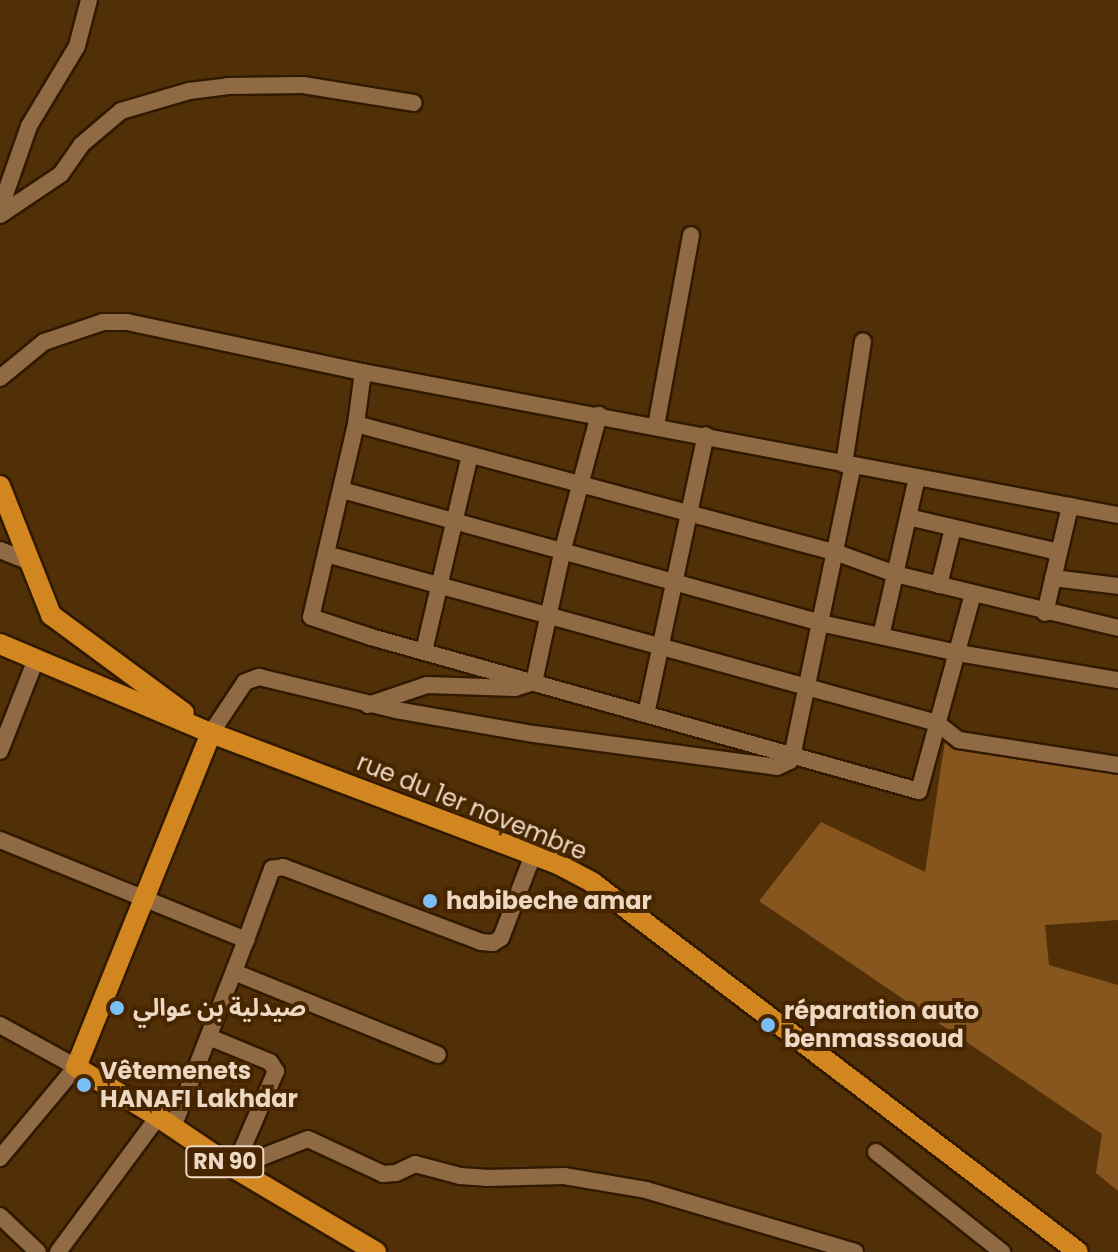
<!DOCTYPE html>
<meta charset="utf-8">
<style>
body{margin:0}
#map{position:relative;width:1118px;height:1252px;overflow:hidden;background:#513007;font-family:Poppins,"Noto Sans Arabic",sans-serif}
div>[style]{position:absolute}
.forest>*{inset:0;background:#87561f}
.roads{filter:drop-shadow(2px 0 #311900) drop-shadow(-2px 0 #311900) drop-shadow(0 2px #311900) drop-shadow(0 -2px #311900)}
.minor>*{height:16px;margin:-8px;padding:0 8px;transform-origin:8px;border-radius:8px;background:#906a45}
.major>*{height:20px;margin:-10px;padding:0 10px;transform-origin:10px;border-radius:10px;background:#d1861f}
.dots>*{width:22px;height:22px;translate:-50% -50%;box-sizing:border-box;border:4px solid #462500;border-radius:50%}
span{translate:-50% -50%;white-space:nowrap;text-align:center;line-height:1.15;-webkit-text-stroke:8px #462500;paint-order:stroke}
.shield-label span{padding:2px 6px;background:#462500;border:2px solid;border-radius:6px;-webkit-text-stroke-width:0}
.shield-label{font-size:22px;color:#edd8c4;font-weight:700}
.street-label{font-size:24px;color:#edd8c4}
.poi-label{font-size:24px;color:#edd8c4;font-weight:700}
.left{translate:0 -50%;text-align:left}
</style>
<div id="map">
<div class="forest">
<div style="clip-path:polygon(947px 728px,1118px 756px,1118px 920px,1045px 925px,1049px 965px,1118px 985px,1118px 1191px,1096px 1173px,1102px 1134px,759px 901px,821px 822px,925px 872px)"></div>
</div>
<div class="roads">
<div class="minor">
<div style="left:0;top:209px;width:88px;rotate:-70.7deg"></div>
<div style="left:29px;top:126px;width:93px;rotate:-59deg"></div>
<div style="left:77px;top:46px;width:48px;rotate:-75.4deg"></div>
<div style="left:0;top:215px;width:73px;rotate:-33.9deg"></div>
<div style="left:61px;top:174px;width:35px;rotate:-55deg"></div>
<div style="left:81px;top:145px;width:52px;rotate:-40.4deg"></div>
<div style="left:121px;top:111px;width:71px;rotate:-16.4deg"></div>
<div style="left:189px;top:91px;width:38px;rotate:-7deg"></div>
<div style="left:227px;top:86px;width:76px;rotate:-0.8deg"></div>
<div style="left:303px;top:85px;width:112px;rotate:9.2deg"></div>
<div style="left:363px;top:372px;width:52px;rotate:97.7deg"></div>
<div style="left:356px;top:424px;width:198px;rotate:103.1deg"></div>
<div style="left:311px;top:617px;width:63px;rotate:18.4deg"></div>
<div style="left:371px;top:637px;width:569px;rotate:15.7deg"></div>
<div style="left:919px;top:791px;width:204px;rotate:-74.7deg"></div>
<div style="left:0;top:378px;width:57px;rotate:-39.3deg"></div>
<div style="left:44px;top:342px;width:62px;rotate:-18.7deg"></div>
<div style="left:103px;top:322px;width:24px"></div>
<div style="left:127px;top:322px;width:241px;rotate:12deg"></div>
<div style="left:363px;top:372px;width:768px;rotate:10.73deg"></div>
<div style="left:356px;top:424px;width:496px;rotate:15deg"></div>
<div style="left:835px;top:552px;width:64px;rotate:20.1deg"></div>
<div style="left:895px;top:574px;width:229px;rotate:13.6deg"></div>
<div style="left:656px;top:426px;width:194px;rotate:-79.6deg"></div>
<div style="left:844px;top:464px;width:124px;rotate:-81.2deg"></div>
<div style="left:342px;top:490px;width:496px;rotate:15.5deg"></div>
<div style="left:820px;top:623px;width:141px;rotate:12.3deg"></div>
<div style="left:958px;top:653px;width:162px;rotate:9.6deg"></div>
<div style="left:908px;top:517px;width:155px;rotate:13.1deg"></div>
<div style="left:0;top:550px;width:31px;rotate:22deg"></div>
<div style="left:326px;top:554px;width:634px;rotate:15.46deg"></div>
<div style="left:937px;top:723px;width:28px;rotate:38deg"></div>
<div style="left:959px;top:740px;width:161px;rotate:8.9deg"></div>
<div style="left:1053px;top:578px;width:65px;rotate:7deg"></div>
<div style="left:939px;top:585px;width:59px;rotate:-76.2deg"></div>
<div style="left:1045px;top:613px;width:110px;rotate:-76.8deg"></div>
<div style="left:881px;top:636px;width:162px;rotate:-77.2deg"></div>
<div style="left:424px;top:651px;width:201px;rotate:-76.8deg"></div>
<div style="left:368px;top:705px;width:62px;rotate:-18.7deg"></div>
<div style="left:427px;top:685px;width:88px;rotate:2deg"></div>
<div style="left:515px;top:688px;width:20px;rotate:-18deg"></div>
<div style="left:534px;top:682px;width:136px;rotate:-77.7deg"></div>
<div style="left:563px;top:549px;width:139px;rotate:-75deg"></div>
<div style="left:646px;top:714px;width:285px;rotate:-77.9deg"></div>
<div style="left:211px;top:733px;width:61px;rotate:-56.3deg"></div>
<div style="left:245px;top:682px;width:15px;rotate:-20deg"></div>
<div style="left:259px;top:677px;width:141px;rotate:13.5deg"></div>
<div style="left:396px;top:710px;width:140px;rotate:9.9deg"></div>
<div style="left:534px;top:734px;width:245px;rotate:7.7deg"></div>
<div style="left:777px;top:767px;width:14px;rotate:-25deg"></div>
<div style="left:790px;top:761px;width:15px;rotate:-74deg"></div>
<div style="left:794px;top:747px;width:288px;rotate:-78.2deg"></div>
<div style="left:0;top:751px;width:99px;rotate:-68.6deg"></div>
<div style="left:0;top:840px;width:266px;rotate:22.1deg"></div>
<div style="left:246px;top:940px;width:201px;rotate:111.3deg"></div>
<div style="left:246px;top:940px;width:76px;rotate:-69.9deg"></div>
<div style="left:272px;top:869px;width:11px;rotate:-10deg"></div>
<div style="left:283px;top:867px;width:212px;rotate:20.7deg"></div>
<div style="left:481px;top:942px;width:12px;rotate:5deg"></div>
<div style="left:493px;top:943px;width:9px;rotate:-32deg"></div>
<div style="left:501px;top:938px;width:89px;rotate:-68.9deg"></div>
<div style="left:234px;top:972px;width:220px;rotate:22.1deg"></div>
<div style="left:0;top:1025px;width:87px;rotate:28.9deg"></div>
<div style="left:76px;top:1067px;width:119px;rotate:129.9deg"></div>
<div style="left:209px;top:1037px;width:66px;rotate:22.3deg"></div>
<div style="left:270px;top:1062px;width:11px;rotate:56deg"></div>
<div style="left:276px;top:1071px;width:106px;rotate:113.4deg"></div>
<div style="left:876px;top:1152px;width:161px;rotate:38.4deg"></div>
<div style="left:234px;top:1168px;width:79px;rotate:-21.4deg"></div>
<div style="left:308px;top:1139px;width:83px;rotate:25deg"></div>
<div style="left:383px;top:1174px;width:13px;rotate:-4deg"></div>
<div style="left:396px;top:1173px;width:21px;rotate:-25deg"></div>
<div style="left:415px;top:1164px;width:47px;rotate:14.9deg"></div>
<div style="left:460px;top:1176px;width:26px;rotate:4deg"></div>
<div style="left:486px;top:1178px;width:78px;rotate:-1.5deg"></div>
<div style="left:564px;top:1176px;width:83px;rotate:9.7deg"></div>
<div style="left:646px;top:1190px;width:218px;rotate:16.5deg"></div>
<div style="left:0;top:1216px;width:52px;rotate:43.5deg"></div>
<div style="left:58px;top:1252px;width:168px;rotate:-53.5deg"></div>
</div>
<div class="major">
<div style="left:0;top:486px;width:139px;rotate:68.4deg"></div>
<div style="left:51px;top:615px;width:165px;rotate:36.4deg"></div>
<div style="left:0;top:644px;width:229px;rotate:22.9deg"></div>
<div style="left:211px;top:733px;width:371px;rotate:20.7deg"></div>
<div style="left:558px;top:864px;width:40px;rotate:28deg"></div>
<div style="left:593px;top:883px;width:609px;rotate:37.26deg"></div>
<div style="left:211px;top:733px;width:360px;rotate:112deg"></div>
<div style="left:76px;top:1067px;width:96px;rotate:31.4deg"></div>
<div style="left:158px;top:1117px;width:92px;rotate:33.9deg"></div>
<div style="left:234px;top:1168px;width:165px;rotate:30.6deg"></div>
</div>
</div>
<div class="dots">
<div style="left:430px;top:901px;background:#7abef8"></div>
<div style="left:117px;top:1008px;background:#7abef8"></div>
<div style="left:768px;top:1025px;background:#7abef8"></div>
<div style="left:84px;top:1085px;background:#7abef8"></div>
</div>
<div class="shield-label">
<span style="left:225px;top:1162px">RN 90</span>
</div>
<div class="street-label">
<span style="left:472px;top:807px;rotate:22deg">rue du 1er novembre</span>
</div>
<div class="poi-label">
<span class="left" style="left:446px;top:901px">habibeche amar</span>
<span class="left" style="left:133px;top:1008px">صيدلية بن عوالي</span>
<span class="left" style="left:784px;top:1025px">réparation auto<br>benmassaoud</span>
<span class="left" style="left:100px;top:1085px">Vêtemenets<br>HANAFI Lakhdar</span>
</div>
</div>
